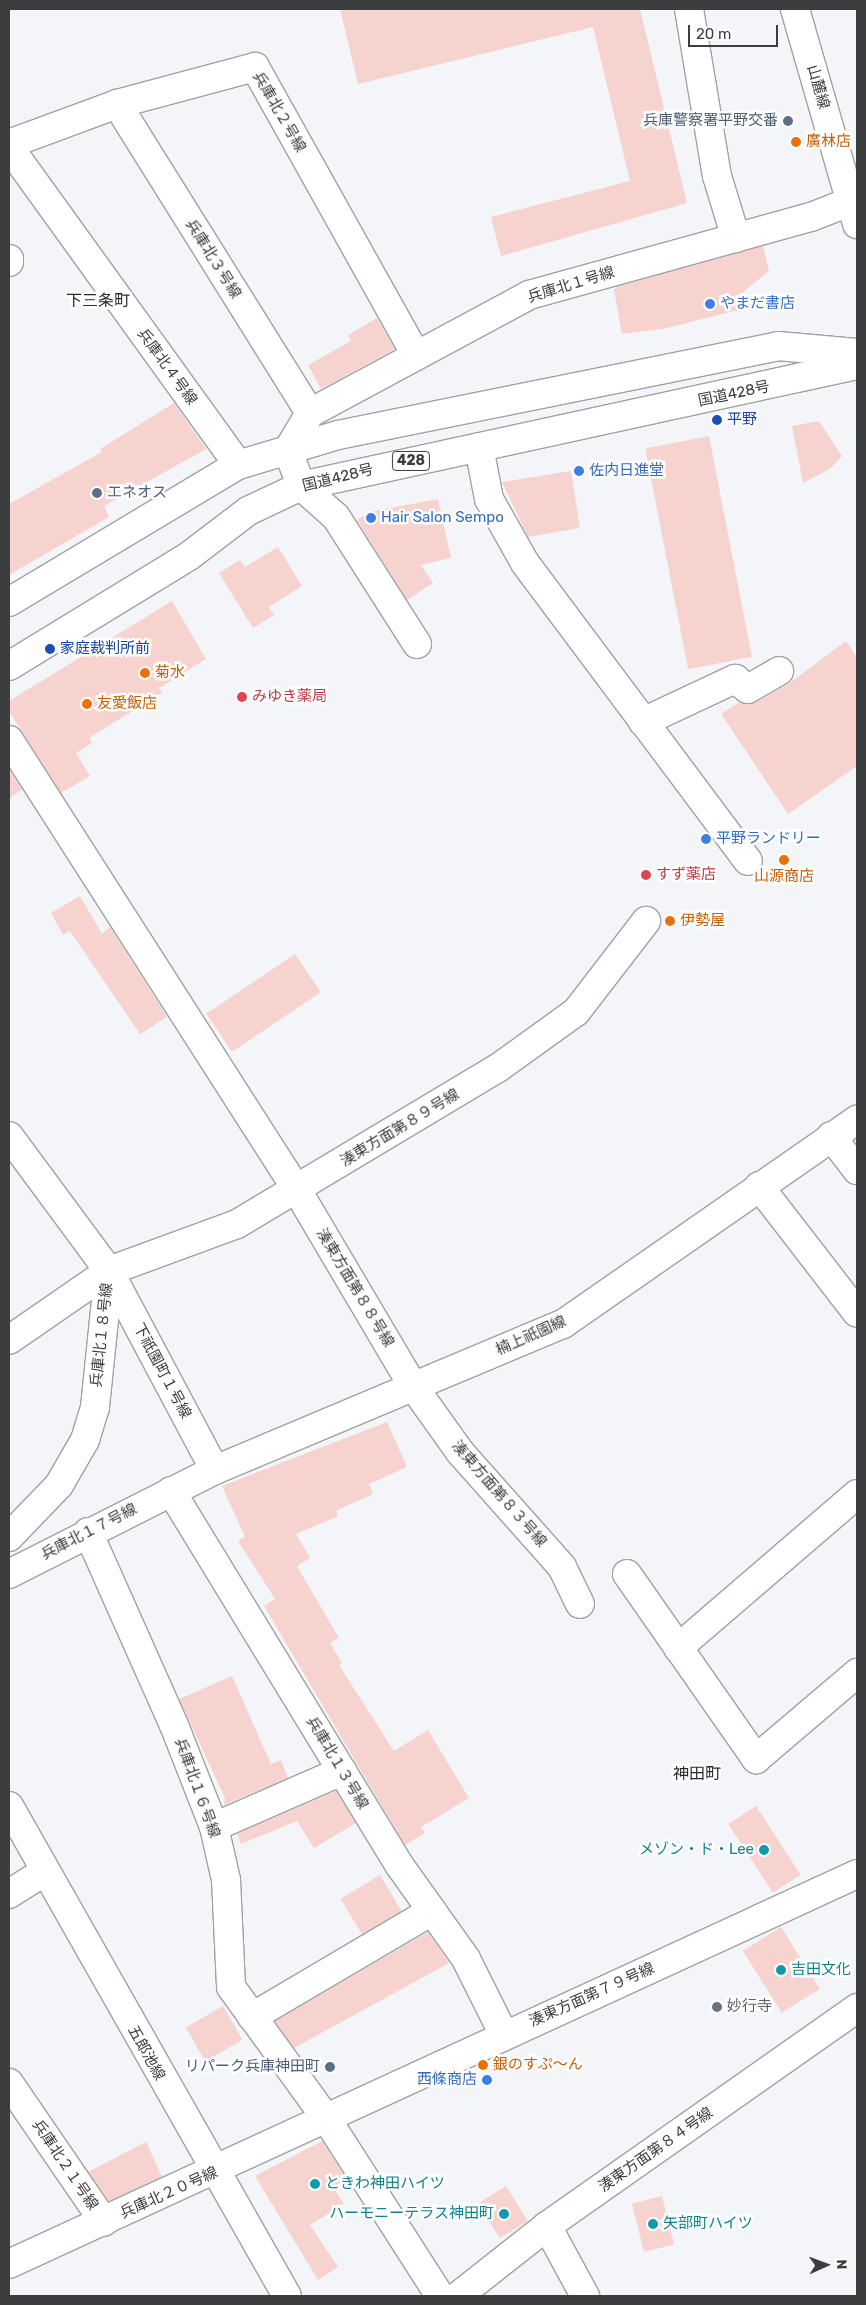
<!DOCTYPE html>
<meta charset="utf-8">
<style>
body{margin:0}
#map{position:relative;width:866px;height:2305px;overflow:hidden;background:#f4f5f8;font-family:Rubik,"Noto Sans JP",sans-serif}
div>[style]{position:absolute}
.building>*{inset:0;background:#f7d3cf;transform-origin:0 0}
.roads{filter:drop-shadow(1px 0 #a0a1a4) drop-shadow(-1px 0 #a0a1a4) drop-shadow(0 1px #a0a1a4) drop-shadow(0 -1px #a0a1a4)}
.minor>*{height:28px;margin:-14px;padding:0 14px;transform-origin:14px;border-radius:14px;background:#fff}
.tertiary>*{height:28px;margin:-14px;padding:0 14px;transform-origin:14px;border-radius:14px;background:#fff}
.primary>*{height:28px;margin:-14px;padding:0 14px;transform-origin:14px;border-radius:14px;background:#fff}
.trunk>*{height:28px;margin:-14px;padding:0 14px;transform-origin:14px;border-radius:14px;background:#fff}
.dots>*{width:14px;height:14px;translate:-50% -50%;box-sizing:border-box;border:2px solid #fff;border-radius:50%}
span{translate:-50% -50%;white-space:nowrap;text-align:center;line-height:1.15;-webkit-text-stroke:5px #fff;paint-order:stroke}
.shield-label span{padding:1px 4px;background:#fff;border:1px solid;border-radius:4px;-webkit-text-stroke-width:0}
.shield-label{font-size:14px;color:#3c3d3e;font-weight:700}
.street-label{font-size:15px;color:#3c3d3e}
.service-label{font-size:15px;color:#4e5e75}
.right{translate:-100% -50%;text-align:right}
.left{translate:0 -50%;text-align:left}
.food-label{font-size:15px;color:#c56008}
.shop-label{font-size:15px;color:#366cbe}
.transit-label{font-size:15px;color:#164399}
.health-label{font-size:15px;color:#be3a42}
.culture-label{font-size:15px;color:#0d838f}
.worship-label{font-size:15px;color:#5b616d}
.neighbourhood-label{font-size:16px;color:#2a2b2d}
.frame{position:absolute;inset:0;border:10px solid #3c3d3e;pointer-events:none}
.north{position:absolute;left:801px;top:2240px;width:50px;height:50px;-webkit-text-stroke:4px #fff;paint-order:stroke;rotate:88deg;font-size:14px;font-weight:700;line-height:20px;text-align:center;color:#3c3d3e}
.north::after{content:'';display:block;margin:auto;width:18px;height:22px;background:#3c3d3e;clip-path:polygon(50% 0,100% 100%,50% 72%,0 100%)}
.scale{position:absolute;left:688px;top:25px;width:90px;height:22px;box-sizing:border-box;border:2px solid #3c3d3e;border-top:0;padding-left:6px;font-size:15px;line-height:18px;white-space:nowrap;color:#3c3d3e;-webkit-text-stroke:4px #fff;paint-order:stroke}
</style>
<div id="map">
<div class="building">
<div style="clip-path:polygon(340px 9px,640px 9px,687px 203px,501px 256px,491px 217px,630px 181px,593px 27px,358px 84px)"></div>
<div style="clip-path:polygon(763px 246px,769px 271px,736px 298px,738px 310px,663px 329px,622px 334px,614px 290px,618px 286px)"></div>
<div style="clip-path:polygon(377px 318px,395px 349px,321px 389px,308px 365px,351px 341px,348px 335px)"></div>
<div style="clip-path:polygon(174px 403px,206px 449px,104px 506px,109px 517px,9px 575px,9px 504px,102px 452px,100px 449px)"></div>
<div style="clip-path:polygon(819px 421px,842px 456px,831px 468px,803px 483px,792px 426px)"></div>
<div style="left:709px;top:436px;width:225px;height:65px;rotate:79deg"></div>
<div style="clip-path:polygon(571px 471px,580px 528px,528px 537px,502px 482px)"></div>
<div style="clip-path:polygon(438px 499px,451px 558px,421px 565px,433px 583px,407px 600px,357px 520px,369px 512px)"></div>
<div style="clip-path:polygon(278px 547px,302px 586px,269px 607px,274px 615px,253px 628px,219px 573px,240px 560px,245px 567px)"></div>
<div style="clip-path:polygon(172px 601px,206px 659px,159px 688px,162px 693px,89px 738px,92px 743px,76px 753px,90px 776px,61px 793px,9px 711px,9px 701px)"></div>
<div style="clip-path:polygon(846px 641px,857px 658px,857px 766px,788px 814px,721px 714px,740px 702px,755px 703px,787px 685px)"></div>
<div style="clip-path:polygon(9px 769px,22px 790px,9px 798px)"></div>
<div style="clip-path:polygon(80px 896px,102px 934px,110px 927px,167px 1017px,140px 1034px,70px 931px,63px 935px,51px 913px)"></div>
<div style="left:295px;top:954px;width:46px;height:107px;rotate:56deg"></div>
<div style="clip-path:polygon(387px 1422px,407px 1467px,369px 1484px,373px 1494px,336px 1511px,338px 1516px,296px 1534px,310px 1558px,297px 1566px,339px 1638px,330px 1643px,342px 1663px,339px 1665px,394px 1751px,428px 1730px,469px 1798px,421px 1827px,425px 1833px,405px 1845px,264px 1606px,275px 1599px,238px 1541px,245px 1537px,222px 1486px)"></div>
<div style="clip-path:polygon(232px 1676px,271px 1764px,281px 1760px,288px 1778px,224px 1805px,225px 1798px,179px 1699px)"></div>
<div style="clip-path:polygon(336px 1791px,356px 1823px,314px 1848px,297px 1821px,241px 1844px,237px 1834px)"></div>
<div style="left:756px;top:1806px;width:82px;height:33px;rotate:57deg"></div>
<div style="left:380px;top:1875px;width:42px;height:46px;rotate:59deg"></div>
<div style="left:781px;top:1927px;width:73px;height:45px;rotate:58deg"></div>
<div style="clip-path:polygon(428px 1932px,449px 1963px,294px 2048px,275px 2021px)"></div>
<div style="left:223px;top:2006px;width:39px;height:43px;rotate:60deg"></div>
<div style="clip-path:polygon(322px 2141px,347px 2180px,334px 2188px,344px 2204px,310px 2225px,338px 2267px,318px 2280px,255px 2176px)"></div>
<div style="clip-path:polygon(146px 2142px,162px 2177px,109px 2201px,88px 2172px)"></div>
<div style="left:506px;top:2186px;width:41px;height:33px;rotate:58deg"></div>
<div style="left:662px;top:2196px;width:50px;height:31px;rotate:76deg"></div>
</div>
<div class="roads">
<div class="minor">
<div style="left:689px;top:9px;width:169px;rotate:80.5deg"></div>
<div style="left:717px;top:176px;width:65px;rotate:73deg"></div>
<div style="left:117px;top:104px;width:364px;rotate:58deg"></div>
<div style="left:9px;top:144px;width:115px;rotate:-20.3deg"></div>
<div style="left:117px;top:104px;width:143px;rotate:-15deg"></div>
<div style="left:255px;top:67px;width:330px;rotate:60.8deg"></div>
<div style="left:9px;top:147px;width:392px;rotate:54.2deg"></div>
<div style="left:9px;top:259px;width:3px;rotate:90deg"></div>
<div style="left:479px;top:447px;width:53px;rotate:79.1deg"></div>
<div style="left:489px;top:499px;width:73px;rotate:60.6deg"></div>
<div style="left:525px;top:563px;width:372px;rotate:53.2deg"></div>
<div style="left:417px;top:644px;width:151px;rotate:-122.5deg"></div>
<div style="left:336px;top:517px;width:47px;rotate:-138.5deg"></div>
<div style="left:301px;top:486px;width:38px;rotate:-110deg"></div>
<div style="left:288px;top:450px;width:43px;rotate:-59.3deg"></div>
<div style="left:310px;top:413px;width:249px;rotate:-28.3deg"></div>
<div style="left:529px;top:295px;width:293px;rotate:-15.5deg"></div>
<div style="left:811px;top:217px;width:49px;rotate:-21.4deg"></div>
<div style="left:643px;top:722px;width:102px;rotate:-25.1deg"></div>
<div style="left:735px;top:679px;width:16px;rotate:38deg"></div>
<div style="left:748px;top:689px;width:36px;rotate:-30deg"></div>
<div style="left:9px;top:740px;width:534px;rotate:57.38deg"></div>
<div style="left:297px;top:1190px;width:228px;rotate:59.4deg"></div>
<div style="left:413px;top:1386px;width:81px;rotate:54.5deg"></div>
<div style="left:460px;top:1452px;width:154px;rotate:48.4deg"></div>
<div style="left:562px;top:1567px;width:41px;rotate:64.1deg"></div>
<div style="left:9px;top:1136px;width:168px;rotate:53.5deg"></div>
<div style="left:109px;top:1271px;width:225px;rotate:62deg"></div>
<div style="left:831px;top:1136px;width:43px;rotate:52.6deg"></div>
<div style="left:759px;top:1186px;width:160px;rotate:52.3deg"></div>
<div style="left:9px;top:1340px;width:121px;rotate:-34.6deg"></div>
<div style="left:109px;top:1271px;width:136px;rotate:-20.2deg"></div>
<div style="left:237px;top:1224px;width:304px;rotate:-30.9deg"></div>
<div style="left:498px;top:1068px;width:96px;rotate:-35.7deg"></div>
<div style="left:576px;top:1012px;width:115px;rotate:-52.4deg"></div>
<div style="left:171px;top:1491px;width:439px;rotate:58.6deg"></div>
<div style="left:400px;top:1866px;width:114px;rotate:54.6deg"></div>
<div style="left:466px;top:1959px;width:85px;rotate:63.4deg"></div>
<div style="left:88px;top:1532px;width:211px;rotate:66deg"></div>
<div style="left:174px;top:1725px;width:110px;rotate:68.6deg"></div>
<div style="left:214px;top:1827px;width:54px;rotate:77.2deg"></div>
<div style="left:226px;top:1880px;width:107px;rotate:87.3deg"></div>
<div style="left:231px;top:1987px;width:165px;rotate:54.1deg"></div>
<div style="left:328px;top:2121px;width:208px;rotate:57.4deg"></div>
<div style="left:9px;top:1537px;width:72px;rotate:-46.1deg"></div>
<div style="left:59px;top:1485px;width:52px;rotate:-60deg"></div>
<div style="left:85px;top:1440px;width:34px;rotate:-73deg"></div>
<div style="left:95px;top:1407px;width:137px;rotate:-84.1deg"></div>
<div style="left:9px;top:1574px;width:231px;rotate:-26.8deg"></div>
<div style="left:215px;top:1470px;width:377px;rotate:-22.8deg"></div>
<div style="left:563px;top:1324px;width:358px;rotate:-34.8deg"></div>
<div style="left:627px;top:1574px;width:226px;rotate:55.1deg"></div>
<div style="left:756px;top:1759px;width:133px;rotate:-40.4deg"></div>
<div style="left:678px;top:1648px;width:236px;rotate:-40.7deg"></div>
<div style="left:214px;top:1827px;width:140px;rotate:-23.6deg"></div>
<div style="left:9px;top:1894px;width:41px;rotate:-32.2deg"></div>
<div style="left:252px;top:2017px;width:209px;rotate:-30.5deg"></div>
<div style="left:9px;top:2083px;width:168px;rotate:55.6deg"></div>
<div style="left:547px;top:2226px;width:80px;rotate:61.5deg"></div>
<div style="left:9px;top:2264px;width:933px;rotate:-24.7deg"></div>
<div style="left:458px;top:2296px;width:113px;rotate:-38.2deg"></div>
<div style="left:547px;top:2226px;width:379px;rotate:-35.1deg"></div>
</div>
<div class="tertiary">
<div style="left:9px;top:1806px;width:563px;rotate:60.43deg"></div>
</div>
<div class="primary">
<div style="left:795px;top:9px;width:224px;rotate:73.9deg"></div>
</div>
<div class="trunk">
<div style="left:9px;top:602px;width:267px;rotate:-30.9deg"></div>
<div style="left:238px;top:465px;width:104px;rotate:-16.7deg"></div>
<div style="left:338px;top:435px;width:449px;rotate:-11.4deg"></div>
<div style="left:778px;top:346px;width:79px;rotate:5.1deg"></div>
<div style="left:9px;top:666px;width:211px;rotate:-31.4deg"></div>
<div style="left:189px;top:556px;width:74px;rotate:-37.3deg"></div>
<div style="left:248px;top:511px;width:59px;rotate:-25.3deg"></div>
<div style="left:301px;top:486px;width:569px;rotate:-12.28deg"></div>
</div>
</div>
<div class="dots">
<div style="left:788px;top:121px;background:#5c6f8a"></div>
<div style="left:796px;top:142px;background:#e8710a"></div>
<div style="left:710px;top:304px;background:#3f7fe0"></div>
<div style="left:717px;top:420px;background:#1a4fb4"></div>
<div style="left:579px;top:471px;background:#3f7fe0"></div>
<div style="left:97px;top:493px;background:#5c6f8a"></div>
<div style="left:371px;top:518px;background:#3f7fe0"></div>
<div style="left:50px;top:649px;background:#1a4fb4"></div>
<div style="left:145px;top:673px;background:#e8710a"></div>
<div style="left:242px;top:697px;background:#e0444e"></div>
<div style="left:87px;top:704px;background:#e8710a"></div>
<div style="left:706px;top:839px;background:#3f7fe0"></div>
<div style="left:784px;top:860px;background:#e8710a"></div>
<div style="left:646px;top:875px;background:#e0444e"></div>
<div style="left:670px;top:921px;background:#e8710a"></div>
<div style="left:764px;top:1850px;background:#0f9aa8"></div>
<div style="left:781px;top:1970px;background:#0f9aa8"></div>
<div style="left:717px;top:2007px;background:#6b7280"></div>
<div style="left:483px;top:2065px;background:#e8710a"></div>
<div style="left:330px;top:2067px;background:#5c6f8a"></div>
<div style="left:487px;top:2080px;background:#3f7fe0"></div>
<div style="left:315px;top:2184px;background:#0f9aa8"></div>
<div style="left:504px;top:2214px;background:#0f9aa8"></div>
<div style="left:653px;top:2224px;background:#0f9aa8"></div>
</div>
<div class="shield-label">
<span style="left:411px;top:461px">428</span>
</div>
<div class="street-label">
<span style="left:818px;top:87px;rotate:74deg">山麓線</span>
<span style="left:279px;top:112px;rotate:60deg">兵庫北２号線</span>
<span style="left:213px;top:259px;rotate:58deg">兵庫北３号線</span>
<span style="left:571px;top:285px;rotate:-17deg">兵庫北１号線</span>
<span style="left:167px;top:367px;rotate:54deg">兵庫北４号線</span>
<span style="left:734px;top:394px;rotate:-12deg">国道428号</span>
<span style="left:338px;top:478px;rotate:-14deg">国道428号</span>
<span style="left:400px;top:1128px;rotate:-31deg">湊東方面第８９号線</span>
<span style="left:355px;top:1288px;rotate:59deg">湊東方面第８８号線</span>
<span style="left:102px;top:1335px;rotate:-84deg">兵庫北１８号線</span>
<span style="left:531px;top:1336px;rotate:-24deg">楠上祇園線</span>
<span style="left:162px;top:1371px;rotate:62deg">下祇園町１号線</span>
<span style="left:499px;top:1494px;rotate:49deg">湊東方面第８３号線</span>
<span style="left:89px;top:1532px;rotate:-27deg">兵庫北１７号線</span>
<span style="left:337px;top:1763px;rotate:59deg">兵庫北１３号線</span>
<span style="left:197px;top:1788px;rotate:70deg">兵庫北１６号線</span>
<span style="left:592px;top:1995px;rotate:-24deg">湊東方面第７９号線</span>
<span style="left:146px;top:2053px;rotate:61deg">五郎池線</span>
<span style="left:656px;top:2150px;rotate:-35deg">湊東方面第８４号線</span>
<span style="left:65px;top:2165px;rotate:56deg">兵庫北２１号線</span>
<span style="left:169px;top:2193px;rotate:-24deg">兵庫北２０号線</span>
</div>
<div class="service-label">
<span class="right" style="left:778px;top:121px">兵庫警察署平野交番</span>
<span class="left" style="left:107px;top:493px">エネオス</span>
<span class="right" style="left:320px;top:2067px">リパーク兵庫神田町</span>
</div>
<div class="food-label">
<span class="left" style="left:806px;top:142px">廣林店</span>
<span class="left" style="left:155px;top:673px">菊水</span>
<span class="left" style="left:97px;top:704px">友愛飯店</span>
<span style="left:784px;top:877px">山源商店</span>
<span class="left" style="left:680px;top:921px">伊勢屋</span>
<span class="left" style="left:493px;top:2065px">銀のすぷ〜ん</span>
</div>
<div class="shop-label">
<span class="left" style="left:720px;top:304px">やまだ書店</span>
<span class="left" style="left:589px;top:471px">佐内日進堂</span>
<span class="left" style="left:381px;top:518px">Hair Salon Sempo</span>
<span class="left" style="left:716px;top:839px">平野ランドリー</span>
<span class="right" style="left:477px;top:2080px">西條商店</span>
</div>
<div class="transit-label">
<span class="left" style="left:727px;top:420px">平野</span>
<span class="left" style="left:60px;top:649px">家庭裁判所前</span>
</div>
<div class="health-label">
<span class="left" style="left:252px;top:697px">みゆき薬局</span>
<span class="left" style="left:656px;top:875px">すず薬店</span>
</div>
<div class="culture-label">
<span class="right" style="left:754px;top:1850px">メゾン・ド・Lee</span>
<span class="left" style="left:791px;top:1970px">吉田文化</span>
<span class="left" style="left:325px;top:2184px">ときわ神田ハイツ</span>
<span class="right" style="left:494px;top:2214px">ハーモニーテラス神田町</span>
<span class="left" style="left:663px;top:2224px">矢部町ハイツ</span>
</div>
<div class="worship-label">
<span class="left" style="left:727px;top:2007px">妙行寺</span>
</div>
<div class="neighbourhood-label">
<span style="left:98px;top:301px">下三条町</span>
<span style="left:697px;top:1774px">神田町</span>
</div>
<div class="frame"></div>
<div class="north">N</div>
<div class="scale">20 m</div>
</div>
